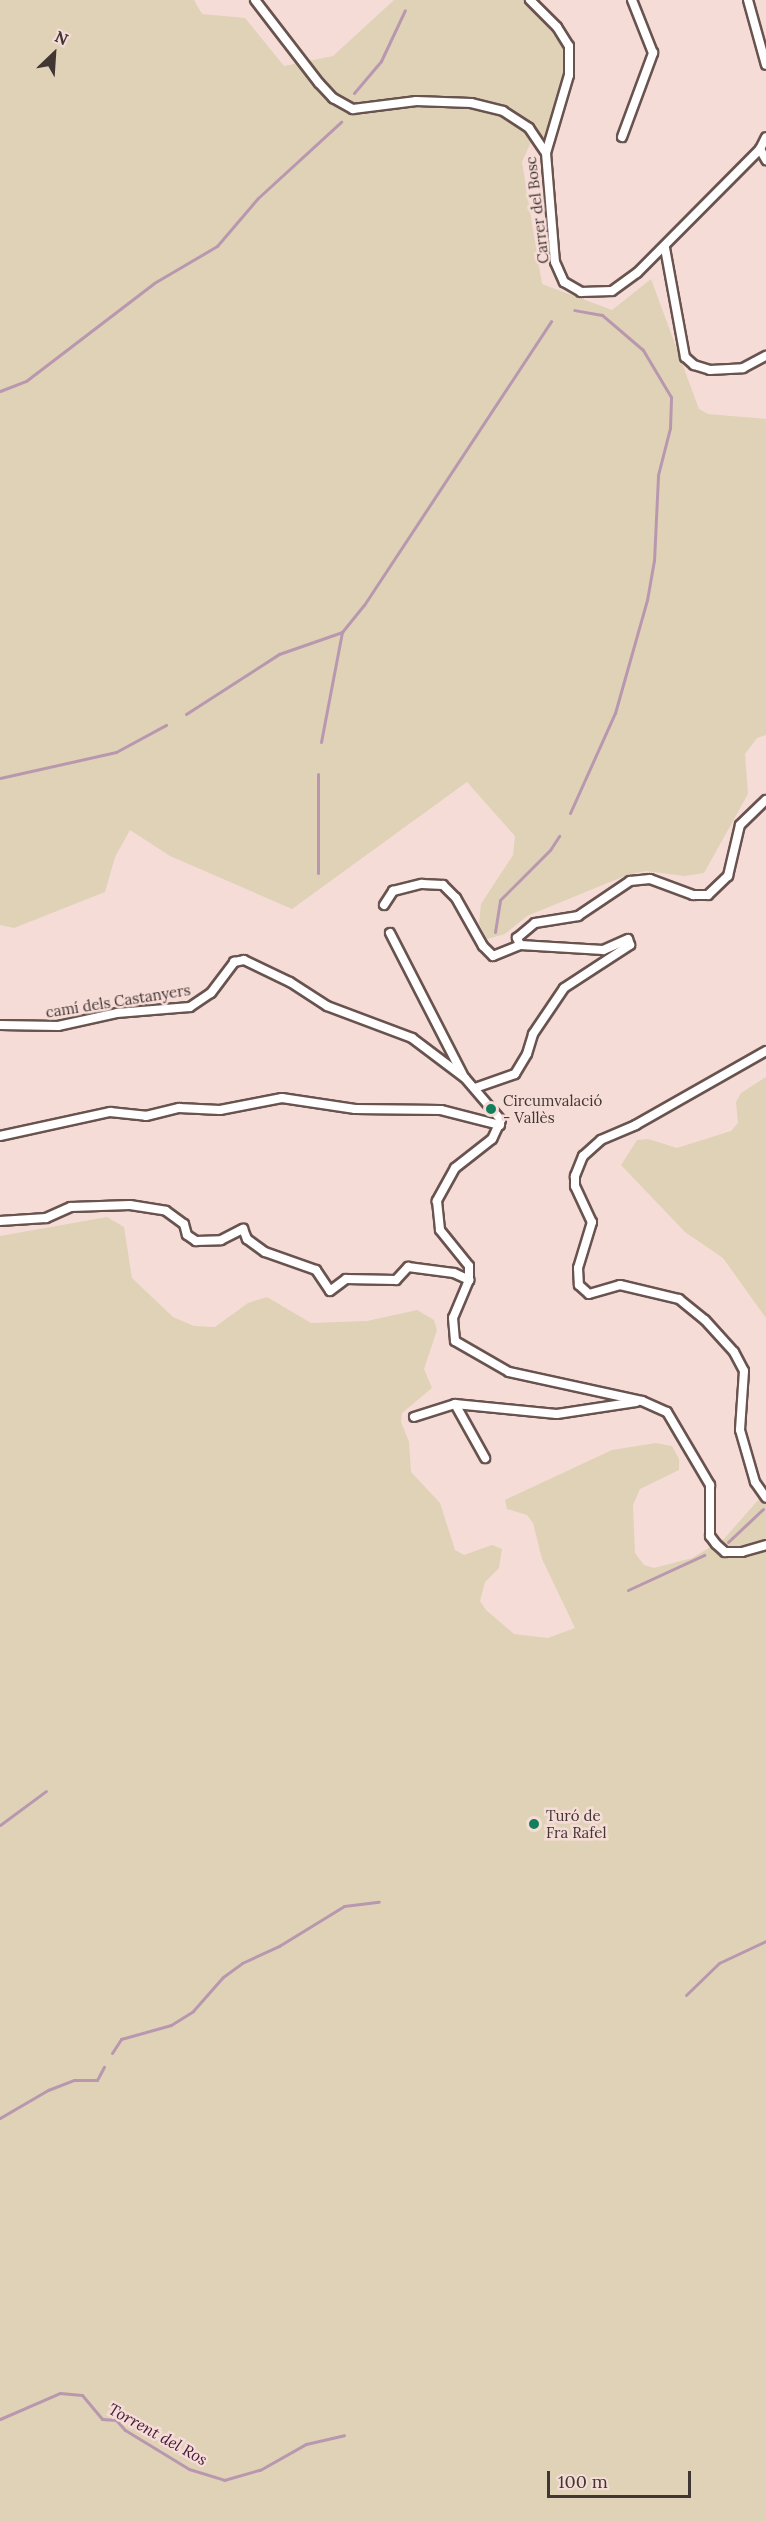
<!DOCTYPE html>
<meta charset="utf-8">
<style>
body{margin:0}
#map{position:relative;width:766px;height:2522px;overflow:hidden;background:#f6dcd6;font-family:Lora,serif}
div>[style]{position:absolute}
.green>*{inset:0;background:#dfd2b7}
.stream>*{height:3px;margin:-1.5px;padding:0 1.5px;transform-origin:1.5px;border-radius:1.5px;background:#b998af}
.roads{filter:drop-shadow(2px 0 #69534f) drop-shadow(-2px 0 #69534f) drop-shadow(0 2px #69534f) drop-shadow(0 -2px #69534f)}
.street>*{height:8px;margin:-4px;padding:0 4px;transform-origin:4px;border-radius:4px;background:#fff}
.dots>*{width:16px;height:16px;translate:-50% -50%;box-sizing:border-box;border:3px solid #f6dcd6;border-radius:50%}
span{translate:-50% -50%;white-space:nowrap;text-align:center;line-height:1.15;-webkit-text-stroke:5px #f6dcd6;paint-order:stroke}
.street-label{font-size:15px;color:#413634}
.poi-label{font-size:15px;color:#413634}
.left{translate:0 -50%;text-align:left}
.water-label{font-size:16px;color:#44193a;font-style:italic}
.north{position:absolute;left:24px;top:24px;width:60px;height:60px;-webkit-text-stroke:4px #f6dcd6;paint-order:stroke;rotate:25deg;font-size:16px;font-weight:700;line-height:24px;text-align:center;color:#413634}
.north::after{content:'';display:block;margin:auto;width:21px;height:27px;background:#413634;clip-path:polygon(50% 0,100% 100%,50% 72%,0 100%)}
.scale{position:absolute;left:547px;top:2471px;width:144px;height:27px;box-sizing:border-box;border:3px solid #413634;border-top:0;padding-left:8px;font-size:18px;line-height:21px;white-space:nowrap;color:#413634;-webkit-text-stroke:4px #f6dcd6;paint-order:stroke}
</style>
<div id="map">
<div class="green">
<div style="clip-path:polygon(0 0,194px 0,202px 14px,245px 18px,284px 66px,333px 56px,394px 0,537px 0,544px 22px,563px 47px,566px 66px,545px 138px,541px 141px,534px 135px,522px 162px,542px 284px,612px 310px,651px 279px,699px 409px,708px 414px,766px 419px,766px 735px,757px 738px,745px 754px,748px 794px,704px 873px,684px 876px,646px 871px,627px 875px,527px 916px,505px 934px,487px 939px,479px 923px,481px 904px,513px 855px,515px 836px,467px 782px,292px 909px,170px 856px,130px 830px,115px 857px,105px 892px,14px 928px,0 925px)"></div>
<div style="clip-path:polygon(766px 1077px,766px 1318px,723px 1258px,685px 1232px,621px 1165px,637px 1140px,648px 1139px,677px 1148px,731px 1131px,738px 1123px,736px 1102px,741px 1093px)"></div>
<div style="clip-path:polygon(107px 1217px,124px 1227px,132px 1278px,173px 1317px,194px 1326px,215px 1327px,248px 1303px,267px 1297px,311px 1323px,367px 1321px,417px 1310px,434px 1320px,437px 1330px,424px 1369px,432px 1388px,402px 1413px,401px 1422px,409px 1442px,411px 1472px,440px 1503px,455px 1550px,464px 1555px,492px 1545px,502px 1549px,499px 1568px,485px 1582px,480px 1601px,486px 1610px,514px 1634px,548px 1638px,575px 1628px,542px 1559px,533px 1523px,527px 1515px,507px 1509px,505px 1500px,612px 1450px,656px 1443px,672px 1446px,679px 1459px,679px 1470px,640px 1489px,633px 1505px,635px 1553px,644px 1565px,654px 1568px,692px 1558px,724px 1539px,766px 1491px,766px 2522px,0 2522px,0 1236px)"></div>
</div>
<div class="stream">
<div style="left:354px;top:93px;width:42px;rotate:-49.8deg"></div>
<div style="left:381px;top:61px;width:56px;rotate:-64.8deg"></div>
<div style="left:0;top:391px;width:28px;rotate:-21deg"></div>
<div style="left:26px;top:381px;width:161px;rotate:-37.4deg"></div>
<div style="left:154px;top:283px;width:73px;rotate:-30.4deg"></div>
<div style="left:217px;top:246px;width:63px;rotate:-49.5deg"></div>
<div style="left:258px;top:198px;width:113px;rotate:-42.5deg"></div>
<div style="left:186px;top:714px;width:111px;rotate:-32.8deg"></div>
<div style="left:279px;top:654px;width:67px;rotate:-19.2deg"></div>
<div style="left:342px;top:632px;width:35px;rotate:-51deg"></div>
<div style="left:364px;top:605px;width:340px;rotate:-56.6deg"></div>
<div style="left:321px;top:742px;width:112px;rotate:-79.2deg"></div>
<div style="left:318px;top:774px;width:99px;rotate:90deg"></div>
<div style="left:0;top:778px;width:119px;rotate:-12.6deg"></div>
<div style="left:116px;top:752px;width:57px;rotate:-28.4deg"></div>
<div style="left:570px;top:813px;width:110px;rotate:-65.8deg"></div>
<div style="left:615px;top:713px;width:117px;rotate:-74.2deg"></div>
<div style="left:647px;top:600px;width:40px;rotate:-80deg"></div>
<div style="left:654px;top:561px;width:86px;rotate:-87.3deg"></div>
<div style="left:658px;top:475px;width:49px;rotate:-75.7deg"></div>
<div style="left:670px;top:428px;width:31px;rotate:-88deg"></div>
<div style="left:671px;top:397px;width:55px;rotate:-120.8deg"></div>
<div style="left:643px;top:350px;width:54px;rotate:-139.5deg"></div>
<div style="left:602px;top:315px;width:28px;rotate:-170deg"></div>
<div style="left:495px;top:932px;width:32px;rotate:-81deg"></div>
<div style="left:500px;top:900px;width:71px;rotate:-45deg"></div>
<div style="left:550px;top:850px;width:17px;rotate:-57deg"></div>
<div style="left:728px;top:1542px;width:48px;rotate:-43.3deg"></div>
<div style="left:628px;top:1590px;width:84px;rotate:-24.7deg"></div>
<div style="left:0;top:1825px;width:57px;rotate:-36.5deg"></div>
<div style="left:686px;top:1995px;width:46px;rotate:-44.1deg"></div>
<div style="left:719px;top:1963px;width:52px;rotate:-25.1deg"></div>
<div style="left:112px;top:2053px;width:17px;rotate:-57deg"></div>
<div style="left:121px;top:2039px;width:52px;rotate:-15.6deg"></div>
<div style="left:171px;top:2025px;width:26px;rotate:-32deg"></div>
<div style="left:193px;top:2011px;width:45px;rotate:-48.6deg"></div>
<div style="left:223px;top:1977px;width:24px;rotate:-36deg"></div>
<div style="left:242px;top:1963px;width:41px;rotate:-24.7deg"></div>
<div style="left:279px;top:1946px;width:76px;rotate:-31.6deg"></div>
<div style="left:344px;top:1906px;width:35px;rotate:-7deg"></div>
<div style="left:0;top:2118px;width:56px;rotate:-30.3deg"></div>
<div style="left:48px;top:2090px;width:28px;rotate:-21deg"></div>
<div style="left:74px;top:2080px;width:23px"></div>
<div style="left:97px;top:2080px;width:15px;rotate:-62deg"></div>
<div style="left:0;top:2419px;width:65px;rotate:-23.4deg"></div>
<div style="left:60px;top:2393px;width:22px;rotate:5deg"></div>
<div style="left:82px;top:2395px;width:31px;rotate:50deg"></div>
<div style="left:102px;top:2419px;width:14px;rotate:4deg"></div>
<div style="left:116px;top:2420px;width:13px;rotate:48deg"></div>
<div style="left:125px;top:2430px;width:75px;rotate:31.4deg"></div>
<div style="left:189px;top:2469px;width:37px;rotate:17deg"></div>
<div style="left:224px;top:2480px;width:37px;rotate:-16deg"></div>
<div style="left:260px;top:2470px;width:53px;rotate:-29.5deg"></div>
<div style="left:306px;top:2444px;width:39px;rotate:-13deg"></div>
</div>
<div class="roads">
<div class="street">
<div style="left:255px;top:0;width:105px;rotate:52.4deg"></div>
<div style="left:319px;top:83px;width:21px;rotate:47deg"></div>
<div style="left:333px;top:98px;width:23px;rotate:29deg"></div>
<div style="left:353px;top:109px;width:64px;rotate:-7.2deg"></div>
<div style="left:416px;top:101px;width:55px;rotate:2.1deg"></div>
<div style="left:471px;top:103px;width:33px;rotate:14deg"></div>
<div style="left:503px;top:111px;width:31px;rotate:33deg"></div>
<div style="left:529px;top:128px;width:30px;rotate:56deg"></div>
<div style="left:546px;top:153px;width:109px;rotate:85.3deg"></div>
<div style="left:555px;top:262px;width:22px;rotate:66deg"></div>
<div style="left:564px;top:282px;width:20px;rotate:30deg"></div>
<div style="left:581px;top:292px;width:31px;rotate:-2deg"></div>
<div style="left:612px;top:291px;width:31px;rotate:-36deg"></div>
<div style="left:637px;top:273px;width:175px;rotate:-45.2deg"></div>
<div style="left:760px;top:149px;width:13px;rotate:-63deg"></div>
<div style="left:530px;top:0;width:38px;rotate:45deg"></div>
<div style="left:557px;top:27px;width:22px;rotate:58deg"></div>
<div style="left:569px;top:46px;width:29px;rotate:90deg"></div>
<div style="left:569px;top:75px;width:81px;rotate:106.4deg"></div>
<div style="left:748px;top:0;width:67px;rotate:74.5deg"></div>
<div style="left:622px;top:137px;width:90px;rotate:-69.7deg"></div>
<div style="left:653px;top:53px;width:57px;rotate:-111.6deg"></div>
<div style="left:760px;top:149px;width:13px;rotate:61deg"></div>
<div style="left:665px;top:248px;width:111px;rotate:79.6deg"></div>
<div style="left:685px;top:357px;width:12px;rotate:42deg"></div>
<div style="left:694px;top:365px;width:17px;rotate:17deg"></div>
<div style="left:710px;top:370px;width:33px;rotate:-3deg"></div>
<div style="left:743px;top:368px;width:26px;rotate:-28deg"></div>
<div style="left:384px;top:905px;width:17px;rotate:-57deg"></div>
<div style="left:393px;top:891px;width:30px;rotate:-14deg"></div>
<div style="left:422px;top:884px;width:21px;rotate:3deg"></div>
<div style="left:443px;top:885px;width:18px;rotate:45deg"></div>
<div style="left:456px;top:898px;width:55px;rotate:60.6deg"></div>
<div style="left:483px;top:946px;width:14px;rotate:45deg"></div>
<div style="left:493px;top:956px;width:29px;rotate:-22deg"></div>
<div style="left:390px;top:933px;width:160px;rotate:62.8deg"></div>
<div style="left:0;top:1025px;width:58px;rotate:1deg"></div>
<div style="left:58px;top:1026px;width:60px;rotate:-12.4deg"></div>
<div style="left:117px;top:1013px;width:73px;rotate:-4.7deg"></div>
<div style="left:190px;top:1007px;width:25px;rotate:-34deg"></div>
<div style="left:211px;top:993px;width:39px;rotate:-53deg"></div>
<div style="left:234px;top:962px;width:10px;rotate:-11deg"></div>
<div style="left:244px;top:960px;width:51px;rotate:25.6deg"></div>
<div style="left:290px;top:982px;width:44px;rotate:33deg"></div>
<div style="left:327px;top:1006px;width:91px;rotate:20.6deg"></div>
<div style="left:412px;top:1038px;width:66px;rotate:37deg"></div>
<div style="left:465px;top:1078px;width:55px;rotate:49.4deg"></div>
<div style="left:501px;top:1120px;width:21px;rotate:115deg"></div>
<div style="left:492px;top:1139px;width:47px;rotate:141.9deg"></div>
<div style="left:455px;top:1168px;width:38px;rotate:119deg"></div>
<div style="left:437px;top:1201px;width:29px;rotate:84deg"></div>
<div style="left:440px;top:1230px;width:46px;rotate:51.1deg"></div>
<div style="left:469px;top:1266px;width:14px;rotate:90deg"></div>
<div style="left:469px;top:1280px;width:41px;rotate:112.8deg"></div>
<div style="left:453px;top:1318px;width:23px;rotate:85deg"></div>
<div style="left:455px;top:1341px;width:62px;rotate:29.9deg"></div>
<div style="left:509px;top:1372px;width:136px;rotate:12.3deg"></div>
<div style="left:642px;top:1401px;width:27px;rotate:24deg"></div>
<div style="left:667px;top:1412px;width:85px;rotate:59.5deg"></div>
<div style="left:710px;top:1485px;width:51px;rotate:90deg"></div>
<div style="left:710px;top:1536px;width:10px;rotate:53deg"></div>
<div style="left:716px;top:1544px;width:12px;rotate:42deg"></div>
<div style="left:725px;top:1552px;width:17px"></div>
<div style="left:742px;top:1552px;width:25px;rotate:-16deg"></div>
<div style="left:766px;top:1051px;width:150px;rotate:150.4deg"></div>
<div style="left:636px;top:1125px;width:38px;rotate:157deg"></div>
<div style="left:601px;top:1140px;width:24px;rotate:138deg"></div>
<div style="left:583px;top:1156px;width:22px;rotate:112deg"></div>
<div style="left:575px;top:1176px;width:10px;rotate:90deg"></div>
<div style="left:575px;top:1186px;width:40px;rotate:65deg"></div>
<div style="left:592px;top:1222px;width:48px;rotate:106.9deg"></div>
<div style="left:578px;top:1268px;width:17px;rotate:87deg"></div>
<div style="left:579px;top:1285px;width:13px;rotate:42deg"></div>
<div style="left:589px;top:1294px;width:32px;rotate:-16deg"></div>
<div style="left:620px;top:1285px;width:61px;rotate:13.3deg"></div>
<div style="left:679px;top:1299px;width:33px;rotate:39deg"></div>
<div style="left:705px;top:1320px;width:43px;rotate:47.8deg"></div>
<div style="left:734px;top:1352px;width:21px;rotate:62deg"></div>
<div style="left:744px;top:1371px;width:59px;rotate:93.9deg"></div>
<div style="left:740px;top:1430px;width:54px;rotate:73.9deg"></div>
<div style="left:755px;top:1482px;width:19px;rotate:55deg"></div>
<div style="left:475px;top:1088px;width:42px;rotate:-19.3deg"></div>
<div style="left:515px;top:1074px;width:23px;rotate:-59deg"></div>
<div style="left:527px;top:1054px;width:21px;rotate:-73deg"></div>
<div style="left:533px;top:1034px;width:55px;rotate:-56deg"></div>
<div style="left:564px;top:988px;width:79px;rotate:-33.1deg"></div>
<div style="left:630px;top:945px;width:6px;rotate:-108deg"></div>
<div style="left:628px;top:939px;width:27px;rotate:156deg"></div>
<div style="left:603px;top:950px;width:83px;rotate:-176.6deg"></div>
<div style="left:520px;top:945px;width:8px;rotate:-113deg"></div>
<div style="left:517px;top:938px;width:23px;rotate:-40deg"></div>
<div style="left:535px;top:923px;width:44px;rotate:-9.2deg"></div>
<div style="left:578px;top:916px;width:63px;rotate:-33.9deg"></div>
<div style="left:630px;top:881px;width:20px;rotate:-6deg"></div>
<div style="left:650px;top:879px;width:46px;rotate:20.4deg"></div>
<div style="left:693px;top:895px;width:15px"></div>
<div style="left:708px;top:895px;width:28px;rotate:-44deg"></div>
<div style="left:728px;top:876px;width:52px;rotate:-76.8deg"></div>
<div style="left:740px;top:825px;width:36px;rotate:-44deg"></div>
<div style="left:0;top:1136px;width:113px;rotate:-12.3deg"></div>
<div style="left:110px;top:1112px;width:36px;rotate:6deg"></div>
<div style="left:146px;top:1116px;width:34px;rotate:-14deg"></div>
<div style="left:179px;top:1108px;width:41px;rotate:2.8deg"></div>
<div style="left:220px;top:1110px;width:63px;rotate:-11deg"></div>
<div style="left:282px;top:1098px;width:74px;rotate:8.6deg"></div>
<div style="left:355px;top:1109px;width:86px;rotate:0.7deg"></div>
<div style="left:441px;top:1110px;width:61px;rotate:14.3deg"></div>
<div style="left:0;top:1221px;width:46px;rotate:-3.7deg"></div>
<div style="left:46px;top:1218px;width:27px;rotate:-24deg"></div>
<div style="left:71px;top:1207px;width:59px;rotate:-1.9deg"></div>
<div style="left:130px;top:1205px;width:36px;rotate:9deg"></div>
<div style="left:166px;top:1211px;width:22px;rotate:36deg"></div>
<div style="left:184px;top:1224px;width:11px;rotate:75deg"></div>
<div style="left:187px;top:1235px;width:11px;rotate:34deg"></div>
<div style="left:196px;top:1241px;width:25px;rotate:-2deg"></div>
<div style="left:221px;top:1240px;width:25px;rotate:-27deg"></div>
<div style="left:243px;top:1229px;width:11px;rotate:68deg"></div>
<div style="left:247px;top:1239px;width:22px;rotate:36deg"></div>
<div style="left:265px;top:1252px;width:54px;rotate:19.4deg"></div>
<div style="left:316px;top:1270px;width:25px;rotate:56deg"></div>
<div style="left:330px;top:1291px;width:20px;rotate:-37deg"></div>
<div style="left:346px;top:1279px;width:50px;rotate:1.1deg"></div>
<div style="left:396px;top:1280px;width:18px;rotate:-47deg"></div>
<div style="left:408px;top:1267px;width:46px;rotate:7.4deg"></div>
<div style="left:454px;top:1273px;width:17px;rotate:25deg"></div>
<div style="left:455px;top:1404px;width:62px;rotate:60.9deg"></div>
<div style="left:414px;top:1417px;width:43px;rotate:-17.6deg"></div>
<div style="left:455px;top:1404px;width:102px;rotate:5.6deg"></div>
<div style="left:557px;top:1414px;width:80px;rotate:-8.6deg"></div>
</div>
</div>
<div class="dots">
<div style="left:491px;top:1109px;background:#117f5b"></div>
<div style="left:534px;top:1824px;background:#117f5b"></div>
</div>
<div class="street-label">
<span style="left:537px;top:210px;rotate:-97deg">Carrer del Bosc</span>
<span style="left:118px;top:1001px;rotate:-9deg">camí dels Castanyers</span>
</div>
<div class="poi-label">
<span class="left" style="left:503px;top:1109px">Circumvalació<br>- Vallès</span>
<span class="left" style="left:546px;top:1824px">Turó de<br>Fra Rafel</span>
</div>
<div class="water-label">
<span style="left:158px;top:2434px;rotate:29deg">Torrent del Ros</span>
</div>
<div class="north">N</div>
<div class="scale">100 m</div>
</div>
